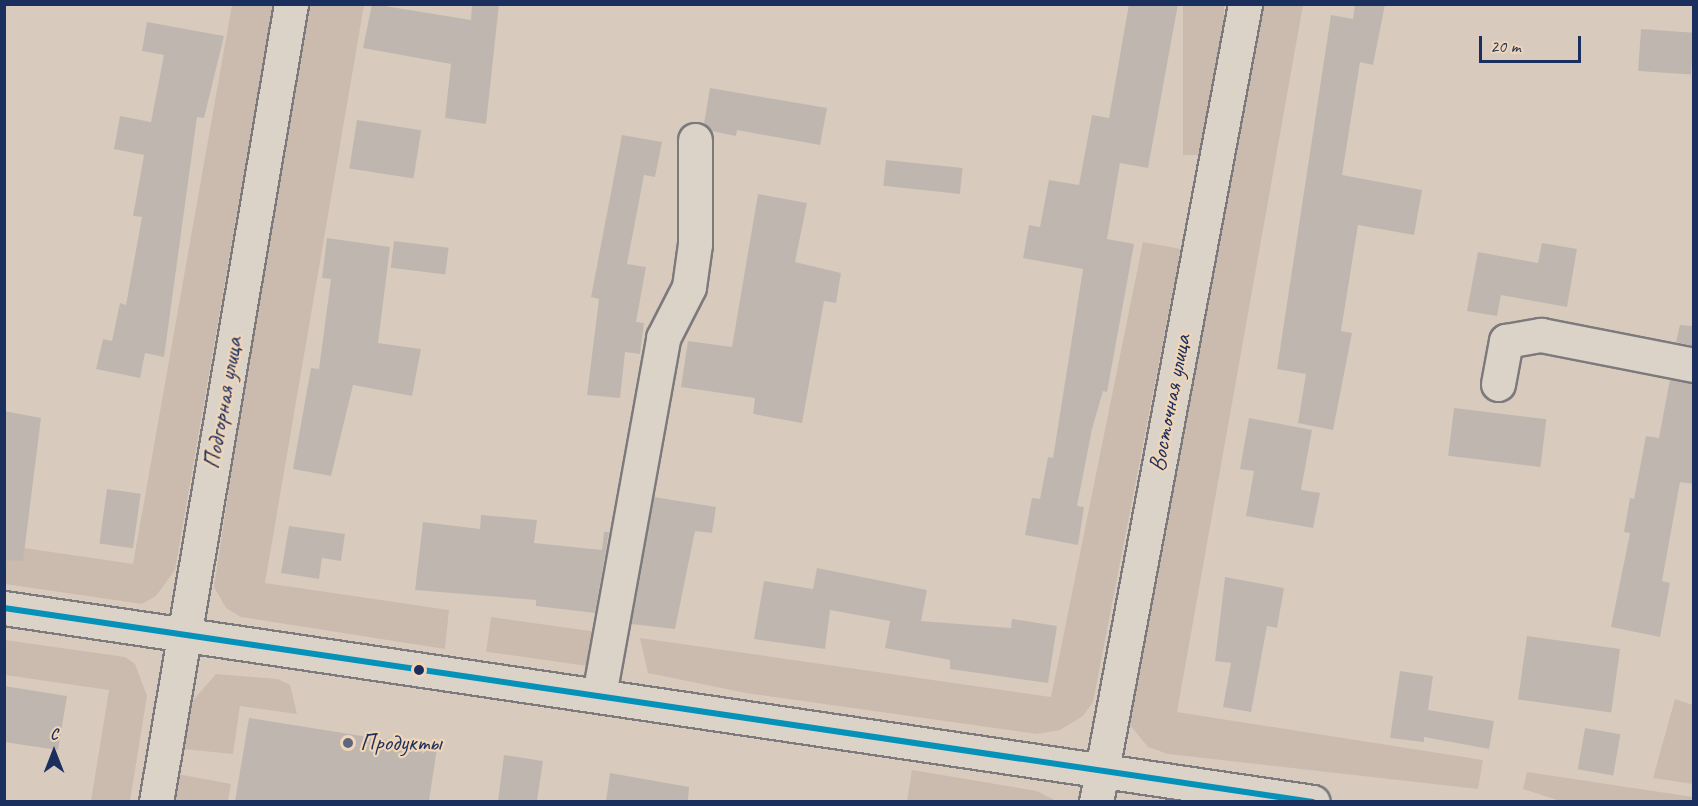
<!DOCTYPE html>
<meta charset="utf-8">
<style>
body{margin:0}
#map{position:relative;width:1698px;height:806px;overflow:hidden;background:#d8cbbd;font-family:Caveat,sans-serif}
div>[style]{position:absolute}
.green>*{inset:0;background:#cabbae;transform-origin:0 0}
.building>*{inset:0;background:#bfb7af;transform-origin:0 0}
.roads{filter:drop-shadow(2px 0 #7c7a7d) drop-shadow(-2px 0 #7c7a7d) drop-shadow(0 2px #7c7a7d) drop-shadow(0 -2px #7c7a7d)}
.minor>*{height:33px;margin:-16.5px;padding:0 16.5px;transform-origin:16.5px;border-radius:16.5px;background:#dcd3c8}
.major>*{height:33px;margin:-16.5px;padding:0 16.5px;transform-origin:16.5px;border-radius:16.5px;background:#dcd3c8}
.bus-1>*{height:6px;margin:-3px;padding:0 3px;transform-origin:3px;border-radius:3px;background:#0591b8}
.dots>*{width:16px;height:16px;translate:-50% -50%;box-sizing:border-box;border:3px solid #f0d5b7;border-radius:50%}
span{translate:-50% -50%;white-space:nowrap;text-align:center;line-height:1.15;-webkit-text-stroke:4.5px #f0d5b7;paint-order:stroke}
.street-label{font-size:24px;color:#1b2f5e}
.poi-label{font-size:24px;color:#1b2f5e}
.left{translate:0 -50%;text-align:left}
.frame{position:absolute;inset:0;border:6px solid #1b2f5e;pointer-events:none}
.north{position:absolute;left:24px;top:722px;width:60px;height:60px;-webkit-text-stroke:4px #f0d5b7;paint-order:stroke;rotate:0deg;font-size:16px;font-weight:700;line-height:24px;text-align:center;color:#1b2f5e}
.north::after{content:'';display:block;margin:auto;width:21px;height:27px;background:#1b2f5e;clip-path:polygon(50% 0,100% 100%,50% 72%,0 100%)}
.scale{position:absolute;left:1479px;top:36px;width:102px;height:27px;box-sizing:border-box;border:3px solid #1b2f5e;border-top:0;padding-left:8px;font-size:18px;line-height:21px;white-space:nowrap;color:#1b2f5e;-webkit-text-stroke:4px #f0d5b7;paint-order:stroke}
</style>
<div id="map">
<div class="green">
<div style="clip-path:polygon(232px 5px,273px 5px,175px 570px,156px 596px,142px 604px,5px 584px,4px 545px,133px 564px)"></div>
<div style="clip-path:polygon(302px 5px,364px 5px,265px 583px,449px 610px,445px 649px,241px 617px,226px 608px,214px 587px)"></div>
<div style="left:1183px;top:5px;width:41px;height:150px"></div>
<div style="clip-path:polygon(1259px 5px,1303px 5px,1177px 712px,1483px 760px,1478px 789px,1168px 754px,1148px 747px,1130px 725px)"></div>
<div style="clip-path:polygon(1143px 242px,1181px 249px,1093px 702px,1083px 716px,1060px 730px,1037px 734px,746px 693px,648px 673px,640px 638px,1051px 697px)"></div>
<div style="left:491px;top:617px;width:104px;height:35px;rotate:8deg"></div>
<div style="clip-path:polygon(5px 640px,125px 657px,135px 664px,147px 696px,130px 801px,91px 801px,109px 690px,5px 675px)"></div>
<div style="clip-path:polygon(216px 674px,278px 679px,290px 685px,297px 714px,240px 706px,233px 754px,173px 748px,181px 714px)"></div>
<div style="clip-path:polygon(1675px 699px,1693px 705px,1693px 784px,1653px 778px)"></div>
<div style="clip-path:polygon(912px 770px,1037px 791px,1056px 801px,907px 801px)"></div>
<div style="clip-path:polygon(1527px 772px,1693px 797px,1693px 801px,1560px 801px,1523px 789px)"></div>
<div style="clip-path:polygon(172px 773px,231px 784px,228px 801px,167px 802px)"></div>
</div>
<div class="building">
<div style="clip-path:polygon(372px 4px,471px 20px,472px 4px,499px 4px,486px 124px,445px 118px,451px 64px,363px 48px)"></div>
<div style="clip-path:polygon(1129px 4px,1178px 4px,1148px 168px,1120px 163px,1107px 239px,1134px 244px,1107px 392px,1103px 391px,1092px 429px,1077px 506px,1084px 507px,1078px 545px,1025px 535px,1032px 498px,1040px 499px,1048px 457px,1053px 458px,1083px 269px,1023px 258px,1029px 225px,1040px 227px,1049px 180px,1079px 185px,1092px 115px,1109px 118px)"></div>
<div style="clip-path:polygon(1355px 4px,1385px 4px,1373px 65px,1360px 62px,1342px 175px,1422px 190px,1414px 235px,1358px 225px,1341px 331px,1352px 333px,1333px 430px,1298px 423px,1306px 374px,1277px 369px,1331px 15px,1353px 19px)"></div>
<div style="clip-path:polygon(147px 22px,224px 36px,204px 118px,197px 117px,164px 357px,145px 353px,140px 378px,96px 369px,103px 339px,112px 341px,120px 303px,126px 305px,142px 217px,133px 216px,144px 155px,114px 149px,120px 116px,151px 122px,164px 55px,142px 51px)"></div>
<div style="left:1641px;top:29px;width:53px;height:42px;rotate:4deg"></div>
<div style="clip-path:polygon(710px 88px,827px 108px,820px 145px,737px 130px,736px 136px,711px 131px,704px 124px)"></div>
<div style="left:357px;top:120px;width:65px;height:49px;rotate:9deg"></div>
<div style="clip-path:polygon(622px 135px,662px 142px,655px 177px,644px 175px,627px 264px,646px 267px,636px 322px,644px 323px,640px 354px,625px 352px,620px 398px,587px 395px,599px 299px,591px 297px)"></div>
<div style="left:886px;top:160px;width:77px;height:26px;rotate:6deg"></div>
<div style="clip-path:polygon(758px 194px,807px 203px,795px 262px,841px 273px,836px 303px,824px 301px,802px 423px,753px 414px,755px 398px,681px 387px,688px 341px,732px 347px)"></div>
<div style="clip-path:polygon(327px 238px,390px 247px,378px 343px,421px 349px,412px 396px,353px 385px,331px 476px,293px 469px,311px 368px,319px 369px,331px 279px,322px 278px)"></div>
<div style="left:394px;top:241px;width:55px;height:27px;rotate:7deg"></div>
<div style="clip-path:polygon(1542px 243px,1577px 249px,1567px 307px,1501px 295px,1497px 316px,1467px 311px,1478px 252px,1538px 263px)"></div>
<div style="clip-path:polygon(1680px 325px,1694px 326px,1694px 346px,1676px 342px)"></div>
<div style="clip-path:polygon(1670px 379px,1694px 383px,1694px 484px,1680px 482px,1662px 581px,1670px 583px,1660px 637px,1611px 627px,1630px 533px,1624px 532px,1630px 498px,1634px 499px,1646px 436px,1659px 438px)"></div>
<div style="left:1454px;top:408px;width:93px;height:48px;rotate:7deg"></div>
<div style="clip-path:polygon(4px 411px,41px 418px,23px 561px,4px 560px)"></div>
<div style="clip-path:polygon(1249px 418px,1312px 430px,1301px 490px,1320px 493px,1313px 528px,1246px 516px,1254px 471px,1240px 469px)"></div>
<div style="left:107px;top:489px;width:34px;height:55px;rotate:8deg"></div>
<div style="clip-path:polygon(654px 497px,716px 507px,712px 533px,695px 531px,675px 629px,631px 624px)"></div>
<div style="clip-path:polygon(481px 515px,537px 520px,534px 543px,602px 550px,604px 532px,609px 532px,595px 613px,536px 606px,536px 600px,415px 590px,423px 522px,480px 529px)"></div>
<div style="clip-path:polygon(289px 526px,345px 534px,341px 561px,322px 558px,319px 579px,281px 573px)"></div>
<div style="clip-path:polygon(817px 568px,927px 590px,921px 621px,1011px 628px,1012px 619px,1057px 626px,1048px 683px,950px 669px,950px 660px,885px 648px,890px 621px,830px 610px,825px 649px,754px 639px,764px 581px,813px 589px)"></div>
<div style="clip-path:polygon(1225px 577px,1284px 588px,1277px 628px,1267px 626px,1251px 712px,1223px 707px,1231px 663px,1215px 661px)"></div>
<div style="left:1527px;top:636px;width:94px;height:64px;rotate:8deg"></div>
<div style="clip-path:polygon(1400px 671px,1433px 676px,1428px 710px,1494px 721px,1489px 749px,1424px 737px,1424px 742px,1390px 738px)"></div>
<div style="clip-path:polygon(4px 686px,67px 696px,58px 750px,4px 742px)"></div>
<div style="clip-path:polygon(249px 718px,437px 748px,429px 801px,235px 801px)"></div>
<div style="left:1585px;top:728px;width:36px;height:42px;rotate:10deg"></div>
<div style="clip-path:polygon(504px 755px,543px 761px,537px 801px,498px 801px)"></div>
<div style="clip-path:polygon(610px 773px,689px 787px,688px 801px,606px 801px)"></div>
</div>
<div class="roads">
<div class="minor">
<div style="left:1498px;top:384px;width:44px;rotate:-79.5deg"></div>
<div style="left:1506px;top:341px;width:36px;rotate:-10deg"></div>
<div style="left:1541px;top:335px;width:156px;rotate:11.1deg"></div>
<div style="left:599px;top:695px;width:363px;rotate:-79.8deg"></div>
<div style="left:663px;top:338px;width:57px;rotate:-63deg"></div>
<div style="left:689px;top:287px;width:43px;rotate:-82.1deg"></div>
<div style="left:695px;top:244px;width:104px;rotate:-90deg"></div>
<div style="left:156px;top:802px;width:809px;rotate:-80.4deg"></div>
<div style="left:1096px;top:802px;width:812px;rotate:-79.42deg"></div>
</div>
<div class="major">
<div style="left:4px;top:608px;width:1323px;rotate:8.43deg"></div>
</div>
</div>
<div class="bus-1">
<div style="left:4px;top:608px;width:1323px;rotate:8.43deg"></div>
</div>
<div class="dots">
<div style="left:419px;top:670px;background:#1b2f5e"></div>
<div style="left:348px;top:743px;background:#5d667f"></div>
</div>
<div class="street-label">
<span style="left:223px;top:403px;rotate:-80deg">Подгорная улица</span>
<span style="left:1170px;top:403px;rotate:-79deg">Восточная улица</span>
</div>
<div class="poi-label">
<span class="left" style="left:360px;top:743px">Продукты</span>
</div>
<div class="frame"></div>
<div class="north">С</div>
<div class="scale">20 m</div>
</div>
